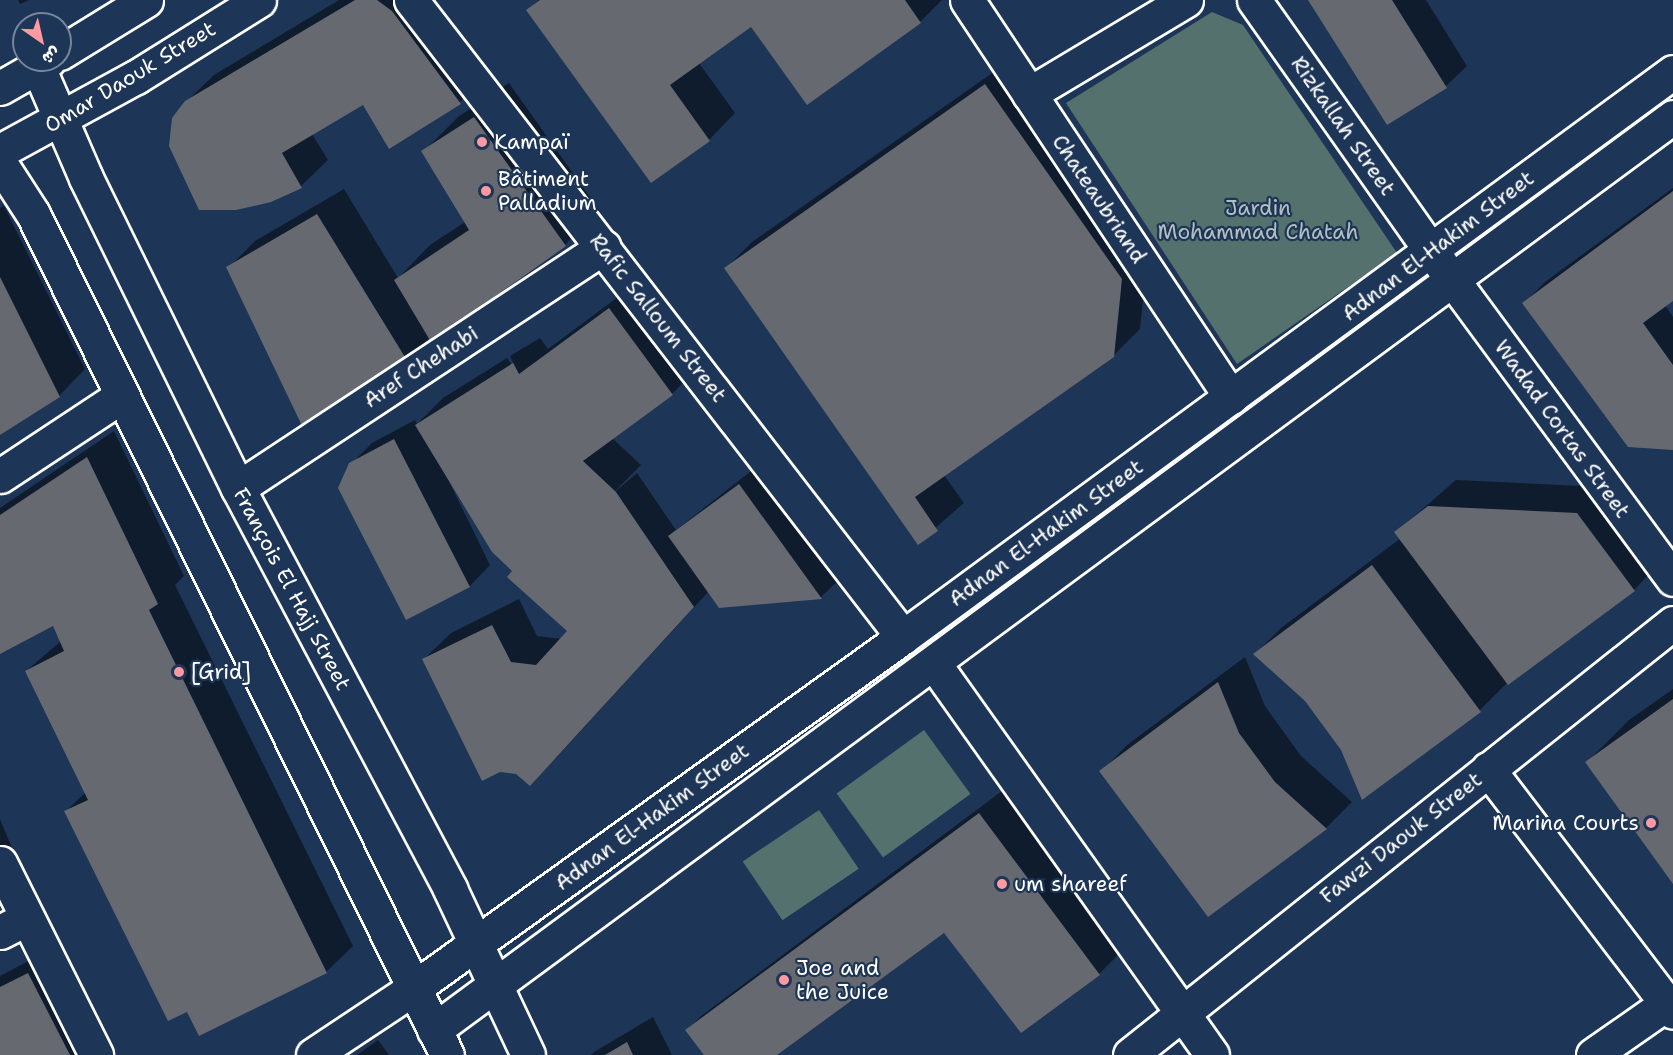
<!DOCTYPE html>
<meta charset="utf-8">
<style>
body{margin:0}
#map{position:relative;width:1673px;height:1055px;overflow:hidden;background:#1d3557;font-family:"Shantell Sans","Playpen Sans Arabic",sans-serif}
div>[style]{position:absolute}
.green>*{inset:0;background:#55716e;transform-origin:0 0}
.shadow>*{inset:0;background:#0007}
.building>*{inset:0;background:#676971}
.roads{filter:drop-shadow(2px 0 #fff) drop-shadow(-2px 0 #fff) drop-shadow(0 2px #fff) drop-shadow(0 -2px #fff)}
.street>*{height:33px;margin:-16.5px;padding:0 16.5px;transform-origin:16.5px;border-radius:16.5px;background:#1d3557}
.secondary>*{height:33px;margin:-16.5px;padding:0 16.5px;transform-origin:16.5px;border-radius:16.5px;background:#1d3557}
.dots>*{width:16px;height:16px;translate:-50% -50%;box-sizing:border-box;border:3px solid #1d3557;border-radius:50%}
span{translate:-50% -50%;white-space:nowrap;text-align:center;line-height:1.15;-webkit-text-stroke:4.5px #1d3557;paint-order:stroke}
.street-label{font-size:21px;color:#fff}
.poi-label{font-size:21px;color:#fff}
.left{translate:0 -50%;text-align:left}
.right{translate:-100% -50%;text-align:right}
.park-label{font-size:21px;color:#b2bfbe}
.north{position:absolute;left:12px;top:12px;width:60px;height:60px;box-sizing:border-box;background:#1d3557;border:2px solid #77869a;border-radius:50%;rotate:146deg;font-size:16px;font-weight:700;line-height:24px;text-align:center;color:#fff}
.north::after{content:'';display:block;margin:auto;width:21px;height:27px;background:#ff9aa2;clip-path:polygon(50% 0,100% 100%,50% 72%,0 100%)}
</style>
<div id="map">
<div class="green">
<div style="clip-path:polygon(1212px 12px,1243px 25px,1397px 253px,1237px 364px,1066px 103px)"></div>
<div style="left:924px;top:730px;width:79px;height:108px;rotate:54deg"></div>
<div style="left:819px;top:810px;width:71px;height:92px;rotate:56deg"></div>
</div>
<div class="shadow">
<div style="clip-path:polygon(18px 0,29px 0,20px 4px)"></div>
<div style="clip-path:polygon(339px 0,429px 0,486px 76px,460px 102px,363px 103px,312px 134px,328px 160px,301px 186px,270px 200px,186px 102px,214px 75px)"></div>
<div style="clip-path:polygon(539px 0,942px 0,920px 22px,752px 25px,699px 63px,735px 113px,709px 140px,528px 10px)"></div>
<div style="clip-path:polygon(1309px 0,1426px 0,1467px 66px,1446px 86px,1387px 123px)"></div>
<div style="clip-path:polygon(1012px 59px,1148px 252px,1140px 329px,1113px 356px,944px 475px,964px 503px,918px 543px,726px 268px,752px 242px)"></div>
<div style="clip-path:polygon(509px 83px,599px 210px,565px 245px,430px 337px,407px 361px,228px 268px,255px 241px,344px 189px,398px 278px,430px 245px,465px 222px,423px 152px,458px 117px)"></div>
<div style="clip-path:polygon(1673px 188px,1673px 299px,1665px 305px,1673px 317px,1673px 448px,1524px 303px,1545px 282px)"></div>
<div style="clip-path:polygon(4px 206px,85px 369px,59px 396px,0 434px,0 208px)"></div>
<div style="clip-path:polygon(630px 288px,693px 373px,672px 394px,612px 438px,641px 465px,610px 496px,637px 473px,676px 530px,760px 464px,842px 577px,821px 597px,720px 606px,709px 591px,556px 758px,424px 659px,451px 633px,519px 599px,537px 636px,562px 639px,570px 631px,514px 571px,441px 465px,490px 565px,470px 586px,407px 618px,351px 464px,372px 443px,415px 420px,417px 424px,443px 398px,507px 358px,520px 376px,510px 356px,540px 338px,548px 349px)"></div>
<div style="clip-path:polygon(114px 431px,184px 576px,175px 585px,353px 946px,326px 972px,188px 1010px,66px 811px,86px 792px,26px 671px,61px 641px,54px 624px,0 652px,0 508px)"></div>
<div style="clip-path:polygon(1456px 480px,1603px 487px,1660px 563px,1634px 590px,1508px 682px,1480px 710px,1342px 749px,1306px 700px,1255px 654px,1281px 628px,1401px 538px,1396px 532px)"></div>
<div style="clip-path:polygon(1245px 657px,1265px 706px,1301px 756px,1352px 802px,1326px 828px,1208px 915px,1101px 772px,1127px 745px)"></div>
<div style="clip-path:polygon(1673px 689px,1673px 882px,1587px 762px,1629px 720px)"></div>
<div style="clip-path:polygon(1006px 788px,1125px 948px,1099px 974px,945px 931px,775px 1055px,705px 1055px,687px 1030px,701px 1016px)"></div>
<div style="clip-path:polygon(0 819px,14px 853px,0 867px)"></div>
<div style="clip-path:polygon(55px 947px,110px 1055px,0 1055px,0 976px)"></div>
<div style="clip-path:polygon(653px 1017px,672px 1055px,591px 1055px,594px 1052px)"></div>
<div style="clip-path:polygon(378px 1040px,389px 1055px,357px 1055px)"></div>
</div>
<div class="building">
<div style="clip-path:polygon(355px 0,377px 0,392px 11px,461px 104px,389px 149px,363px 105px,282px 153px,302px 188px,271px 202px,236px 210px,199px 210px,169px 146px,172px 118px,185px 101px)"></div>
<div style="clip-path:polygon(540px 0,905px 0,921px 23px,807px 105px,751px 27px,670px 85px,710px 141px,651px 183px,526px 10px)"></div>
<div style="clip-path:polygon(1308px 0,1392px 0,1447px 88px,1387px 125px)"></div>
<div style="clip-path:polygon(985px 84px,1122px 279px,1114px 357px,915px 497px,938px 531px,918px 545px,724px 268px)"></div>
<div style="clip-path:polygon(474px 117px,566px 246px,431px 342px,394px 280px,469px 230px,421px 151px)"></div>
<div style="clip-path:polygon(1673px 191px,1673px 301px,1643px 323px,1673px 365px,1673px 450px,1628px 447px,1522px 303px)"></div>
<div style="clip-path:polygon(317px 214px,408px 362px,305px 432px,226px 267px)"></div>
<div style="clip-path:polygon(0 277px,60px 397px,0 435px)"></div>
<div style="clip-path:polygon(609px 308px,673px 395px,583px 461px,616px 492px,694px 607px,530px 786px,516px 774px,500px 772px,482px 781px,422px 659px,492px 625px,511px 662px,536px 665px,567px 631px,507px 577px,512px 571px,492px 552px,415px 425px,513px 363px,519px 374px)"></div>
<div style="clip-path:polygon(394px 439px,470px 587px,406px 620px,338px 488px,349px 463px)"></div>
<div style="clip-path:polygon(87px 457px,158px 604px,149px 610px,327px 973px,199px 1036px,187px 1012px,168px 1021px,64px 811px,88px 800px,25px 671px,64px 651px,53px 626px,0 654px,0 515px)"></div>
<div style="clip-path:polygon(739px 484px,822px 599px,719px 608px,668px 536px)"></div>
<div style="clip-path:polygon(1428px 506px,1577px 513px,1635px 591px,1508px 685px,1394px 532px)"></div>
<div style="clip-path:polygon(1372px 565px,1481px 712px,1362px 800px,1341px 750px,1305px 701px,1253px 654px)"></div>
<div style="clip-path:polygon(1218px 682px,1239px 733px,1275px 782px,1327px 829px,1208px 917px,1099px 771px)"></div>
<div style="clip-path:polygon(1673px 699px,1673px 884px,1585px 762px)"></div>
<div style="clip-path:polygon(979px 813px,1100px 975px,1021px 1033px,944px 933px,777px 1055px,704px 1055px,685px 1030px)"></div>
<div style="clip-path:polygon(28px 973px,70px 1055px,0 1055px,0 987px)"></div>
<div style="clip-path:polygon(627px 1042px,633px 1055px,605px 1055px)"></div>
</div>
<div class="roads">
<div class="street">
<div style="left:411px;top:0;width:805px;rotate:52.32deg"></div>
<div style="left:967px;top:0;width:477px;rotate:56.4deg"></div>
<div style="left:1254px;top:0;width:309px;rotate:54.8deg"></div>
<div style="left:1432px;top:252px;width:406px;rotate:53.6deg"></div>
<div style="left:1029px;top:94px;width:183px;rotate:-30.9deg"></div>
<div style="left:0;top:476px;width:144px;rotate:-33.4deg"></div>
<div style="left:238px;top:488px;width:438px;rotate:-33.4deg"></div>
<div style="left:935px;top:665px;width:478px;rotate:54.6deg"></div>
<div style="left:1488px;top:769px;width:305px;rotate:52.7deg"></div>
<div style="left:0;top:863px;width:215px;rotate:63.4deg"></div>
<div style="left:0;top:932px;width:28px;rotate:-27deg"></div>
<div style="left:313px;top:1055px;width:121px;rotate:-33.6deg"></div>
<div style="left:1130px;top:1055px;width:694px;rotate:-38.51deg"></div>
<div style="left:1593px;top:1055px;width:89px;rotate:-34.9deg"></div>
</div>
<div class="secondary">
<div style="left:60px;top:53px;width:101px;rotate:-31.6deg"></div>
<div style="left:38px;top:67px;width:121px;rotate:66.6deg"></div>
<div style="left:86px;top:178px;width:345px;rotate:63.9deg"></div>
<div style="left:238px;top:488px;width:454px;rotate:62.1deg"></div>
<div style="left:450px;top:889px;width:183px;rotate:64.8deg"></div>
<div style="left:0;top:88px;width:56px;rotate:-29.7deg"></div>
<div style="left:0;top:151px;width:155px;rotate:-28.6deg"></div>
<div style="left:136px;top:77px;width:145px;rotate:-32deg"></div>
<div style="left:0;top:163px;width:61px;rotate:57.1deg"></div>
<div style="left:33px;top:214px;width:937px;rotate:63.79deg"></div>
<div style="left:414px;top:988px;width:602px;rotate:-35.67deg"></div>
<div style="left:903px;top:637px;width:955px;rotate:-36.27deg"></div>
<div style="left:434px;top:1030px;width:1539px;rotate:-36.39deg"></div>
</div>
</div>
<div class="dots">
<div style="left:482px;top:142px;background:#ff9aa2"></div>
<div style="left:486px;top:191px;background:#ff9aa2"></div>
<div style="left:179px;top:672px;background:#ff9aa2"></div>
<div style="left:1651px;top:823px;background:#ff9aa2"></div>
<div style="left:1002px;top:884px;background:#ff9aa2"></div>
<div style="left:784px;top:980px;background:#ff9aa2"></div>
</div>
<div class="street-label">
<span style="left:130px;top:77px;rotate:-31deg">Omar Daouk Street</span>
<span style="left:1343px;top:126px;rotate:55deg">Rizkallah Street</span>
<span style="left:1099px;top:199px;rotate:56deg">Chateaubriand</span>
<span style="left:1438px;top:246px;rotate:-37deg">Adnan El-Hakim Street</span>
<span style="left:658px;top:318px;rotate:52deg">Rafic Salloum Street</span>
<span style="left:421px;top:367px;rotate:-33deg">Aref Chehabi</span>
<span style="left:1562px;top:429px;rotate:54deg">Wadad Cortas Street</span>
<span style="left:1046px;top:533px;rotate:-36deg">Adnan El-Hakim Street</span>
<span style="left:292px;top:589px;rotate:62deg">François El Hajj Street</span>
<span style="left:652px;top:817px;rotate:-36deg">Adnan El-Hakim Street</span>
<span style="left:1401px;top:838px;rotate:-38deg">Fawzi Daouk Street</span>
</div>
<div class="poi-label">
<span class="left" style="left:494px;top:142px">Kampaï</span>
<span class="left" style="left:498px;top:191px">Bâtiment<br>Palladium</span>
<span class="left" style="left:191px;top:672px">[Grid]</span>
<span class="right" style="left:1639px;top:823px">Marina Courts</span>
<span class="left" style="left:1014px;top:884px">um shareef</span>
<span class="left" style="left:796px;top:980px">Joe and<br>the Juice</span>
</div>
<div class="park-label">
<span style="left:1258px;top:220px">Jardin<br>Mohammad Chatah</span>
</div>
<div class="north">ش</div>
</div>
